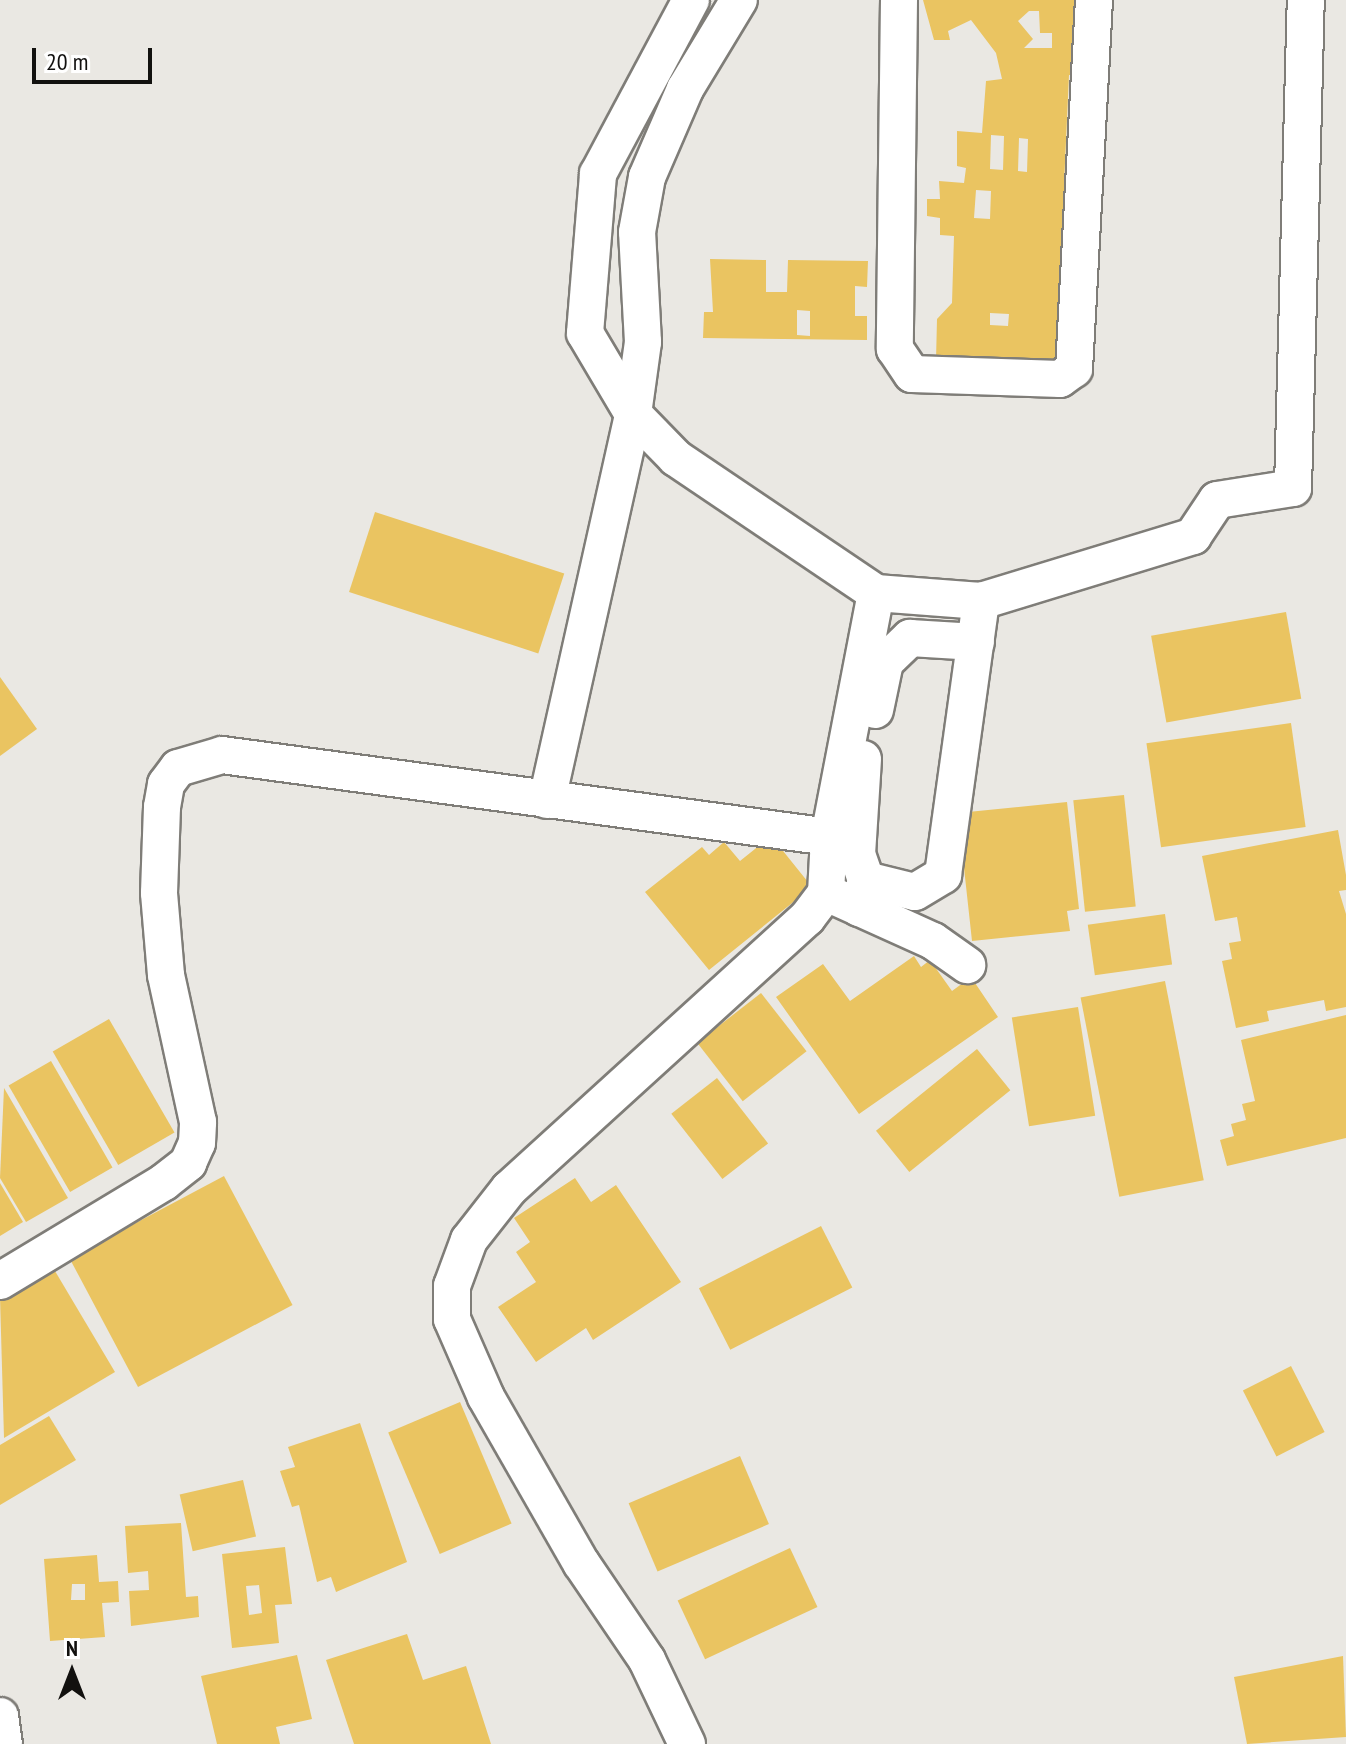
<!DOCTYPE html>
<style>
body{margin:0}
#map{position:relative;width:1346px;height:1744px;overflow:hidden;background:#eae8e3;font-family:"PT Sans Narrow",sans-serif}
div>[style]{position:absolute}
.building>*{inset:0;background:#eac461;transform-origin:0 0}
.roads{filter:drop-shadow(2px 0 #7f7d78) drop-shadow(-2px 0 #7f7d78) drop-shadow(0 2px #7f7d78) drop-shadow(0 -2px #7f7d78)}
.minor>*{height:36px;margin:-18px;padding:0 18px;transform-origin:18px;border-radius:18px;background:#fff}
span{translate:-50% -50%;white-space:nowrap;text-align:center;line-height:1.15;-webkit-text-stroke:8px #fff;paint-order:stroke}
.north{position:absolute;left:32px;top:1632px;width:80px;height:80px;-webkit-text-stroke:6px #fff;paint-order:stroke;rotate:0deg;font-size:22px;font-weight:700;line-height:32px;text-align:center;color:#12110f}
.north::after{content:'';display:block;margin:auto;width:28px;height:36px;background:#12110f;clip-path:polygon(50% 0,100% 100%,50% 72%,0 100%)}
.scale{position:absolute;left:32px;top:48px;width:120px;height:36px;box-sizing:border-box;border:4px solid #12110f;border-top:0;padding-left:10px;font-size:24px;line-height:28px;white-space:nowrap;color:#12110f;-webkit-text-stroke:6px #fff;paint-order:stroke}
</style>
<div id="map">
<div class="building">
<div style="clip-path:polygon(evenodd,923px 0,1081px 0,1077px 75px,1069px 75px,1064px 185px,1072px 185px,1064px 364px,936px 360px,937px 319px,952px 303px,954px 236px,940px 235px,940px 218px,927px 216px,927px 199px,940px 199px,939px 181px,964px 183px,966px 168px,957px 166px,957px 131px,982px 133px,986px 81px,1002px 79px,996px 53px,971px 20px,948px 31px,950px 40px,934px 40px,923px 0,1029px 11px,1039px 11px,1040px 33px,1052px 33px,1052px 48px,1024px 48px,1033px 39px,1018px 21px,1029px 11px,923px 0,991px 135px,1004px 136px,1003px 170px,990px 169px,991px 135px,923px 0,1019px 138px,1028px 139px,1027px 172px,1018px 171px,1019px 138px,923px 0,976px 190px,991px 191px,990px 219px,974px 218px,976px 190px,923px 0,990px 313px,1009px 314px,1008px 326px,990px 325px,990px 313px)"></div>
<div style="clip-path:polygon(evenodd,710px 259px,766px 260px,766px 292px,787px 292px,788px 260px,868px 261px,867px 287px,855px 286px,855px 316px,867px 316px,867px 340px,703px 338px,704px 312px,713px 312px,710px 259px,797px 310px,810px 311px,810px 336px,797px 335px,797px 310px)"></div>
<div style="left:375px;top:512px;width:199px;height:84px;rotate:18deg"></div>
<div style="left:1286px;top:612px;width:88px;height:137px;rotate:80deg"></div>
<div style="clip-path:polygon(0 677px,37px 729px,0 756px)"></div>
<div style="left:1291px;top:723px;width:105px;height:146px;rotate:82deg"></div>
<div style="left:1124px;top:795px;width:112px;height:51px;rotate:84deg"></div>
<div style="clip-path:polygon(1067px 802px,1079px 909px,1067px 911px,1070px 931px,972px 941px,958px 813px)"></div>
<div style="clip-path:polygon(1338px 830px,1346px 875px,1346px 890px,1339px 891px,1346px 914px,1346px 1007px,1326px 1011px,1324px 1000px,1267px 1011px,1269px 1021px,1236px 1028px,1222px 961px,1232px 959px,1229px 943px,1241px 941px,1237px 917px,1215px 921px,1202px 856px)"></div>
<div style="clip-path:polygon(771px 836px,812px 887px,709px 970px,645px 892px,702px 847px,709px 855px,724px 842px,740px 861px)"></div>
<div style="left:1165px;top:914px;width:51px;height:78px;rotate:82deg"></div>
<div style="clip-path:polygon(914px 956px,921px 967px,930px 960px,952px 991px,971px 977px,998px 1017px,859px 1114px,776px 997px,823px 964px,850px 1001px)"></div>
<div style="left:1165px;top:981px;width:203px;height:86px;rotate:79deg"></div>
<div style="left:761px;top:993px;width:74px;height:81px;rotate:52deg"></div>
<div style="left:1078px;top:1007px;width:110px;height:67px;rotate:81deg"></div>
<div style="clip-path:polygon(1346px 1015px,1346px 1138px,1227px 1166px,1220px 1140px,1234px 1136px,1231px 1124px,1246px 1120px,1242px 1104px,1255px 1101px,1241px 1040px)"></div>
<div style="left:109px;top:1019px;width:131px;height:65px;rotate:60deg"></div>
<div style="left:977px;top:1049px;width:53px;height:130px;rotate:51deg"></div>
<div style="left:51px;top:1061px;width:123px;height:49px;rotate:60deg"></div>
<div style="left:717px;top:1078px;width:83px;height:58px;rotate:52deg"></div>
<div style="clip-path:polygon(4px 1088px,68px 1198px,26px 1222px,0 1178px)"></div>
<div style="left:224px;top:1176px;width:146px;height:175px;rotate:62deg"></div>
<div style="clip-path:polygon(575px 1178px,591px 1202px,616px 1185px,681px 1282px,593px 1340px,586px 1328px,536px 1362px,498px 1307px,536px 1282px,516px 1252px,530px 1242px,514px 1218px)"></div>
<div style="clip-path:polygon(0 1183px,23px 1222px,0 1236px)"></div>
<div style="left:821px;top:1226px;width:69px;height:137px;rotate:63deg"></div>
<div style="clip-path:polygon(52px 1266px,115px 1372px,4px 1438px,0 1297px)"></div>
<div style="left:1291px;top:1366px;width:74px;height:54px;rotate:63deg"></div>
<div style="left:460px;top:1402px;width:132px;height:78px;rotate:67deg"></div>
<div style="clip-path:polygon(49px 1416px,76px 1460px,0 1505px,0 1445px)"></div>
<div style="clip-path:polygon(360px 1423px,407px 1562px,336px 1592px,331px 1577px,317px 1582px,299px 1505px,292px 1507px,280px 1471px,295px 1467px,288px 1447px)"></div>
<div style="left:740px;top:1456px;width:74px;height:121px;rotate:67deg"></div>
<div style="left:243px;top:1480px;width:58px;height:65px;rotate:77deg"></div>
<div style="clip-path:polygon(181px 1523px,186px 1597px,198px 1596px,199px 1617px,131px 1626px,129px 1591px,149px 1590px,148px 1571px,128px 1573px,125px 1526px)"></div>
<div style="clip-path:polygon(evenodd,285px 1547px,292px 1604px,275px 1605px,279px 1643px,232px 1648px,222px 1554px,285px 1547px,259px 1585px,262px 1613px,249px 1615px,246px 1586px,259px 1585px)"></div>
<div style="left:790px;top:1548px;width:65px;height:124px;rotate:65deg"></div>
<div style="clip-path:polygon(evenodd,97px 1555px,99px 1582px,118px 1581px,119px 1602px,102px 1603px,105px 1637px,50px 1641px,44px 1559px,97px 1555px,72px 1584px,85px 1584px,85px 1600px,71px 1600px,72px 1584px)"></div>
<div style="clip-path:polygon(407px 1634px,423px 1680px,466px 1666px,491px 1744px,354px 1744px,326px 1660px)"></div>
<div style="clip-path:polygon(297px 1655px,312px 1719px,276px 1727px,280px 1744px,217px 1744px,201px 1676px)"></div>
<div style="clip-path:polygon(1343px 1656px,1346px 1737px,1247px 1744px,1234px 1677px)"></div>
</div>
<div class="roads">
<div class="minor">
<div style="left:899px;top:0;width:349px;rotate:90.7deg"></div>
<div style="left:895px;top:349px;width:30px;rotate:56deg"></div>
<div style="left:912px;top:374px;width:148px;rotate:1.9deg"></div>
<div style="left:1060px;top:379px;width:17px;rotate:-36deg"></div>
<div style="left:1074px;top:369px;width:370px;rotate:-86.9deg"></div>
<div style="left:876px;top:593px;width:105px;rotate:4.4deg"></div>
<div style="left:981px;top:601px;width:222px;rotate:-17deg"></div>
<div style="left:1193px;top:536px;width:43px;rotate:-56.3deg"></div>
<div style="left:1217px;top:500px;width:77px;rotate:-9deg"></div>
<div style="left:1293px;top:488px;width:488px;rotate:-88.5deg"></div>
<div style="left:875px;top:710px;width:49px;rotate:-78.2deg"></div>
<div style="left:885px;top:662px;width:35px;rotate:-44deg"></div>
<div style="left:910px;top:638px;width:66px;rotate:3.5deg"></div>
<div style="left:863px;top:759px;width:95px;rotate:93.6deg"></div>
<div style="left:857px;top:854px;width:28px;rotate:71deg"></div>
<div style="left:547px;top:800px;width:395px;rotate:-77.4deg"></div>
<div style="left:633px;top:414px;width:73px;rotate:-82.1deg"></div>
<div style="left:643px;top:342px;width:110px;rotate:-93.1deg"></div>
<div style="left:637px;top:232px;width:56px;rotate:-79.7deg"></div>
<div style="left:647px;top:177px;width:96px;rotate:-66.6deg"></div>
<div style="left:685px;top:89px;width:104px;rotate:-58.8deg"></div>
<div style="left:838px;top:898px;width:104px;rotate:24.4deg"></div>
<div style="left:933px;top:941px;width:42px;rotate:35.2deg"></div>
<div style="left:859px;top:908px;width:29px;rotate:-76deg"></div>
<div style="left:866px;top:880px;width:50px;rotate:13.8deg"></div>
<div style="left:915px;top:892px;width:33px;rotate:-31deg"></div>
<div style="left:943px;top:875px;width:277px;rotate:-82.1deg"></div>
<div style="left:0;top:1281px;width:192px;rotate:-31.1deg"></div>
<div style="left:164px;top:1182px;width:31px;rotate:-38deg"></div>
<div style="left:188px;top:1163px;width:22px;rotate:-66deg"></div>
<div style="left:197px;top:1143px;width:21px;rotate:-87deg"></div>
<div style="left:198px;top:1122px;width:150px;rotate:-102.3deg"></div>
<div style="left:166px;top:975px;width:82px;rotate:-94.9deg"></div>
<div style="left:159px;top:893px;width:86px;rotate:-88deg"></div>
<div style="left:162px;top:807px;width:23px;rotate:-80deg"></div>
<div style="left:166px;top:784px;width:20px;rotate:-53deg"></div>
<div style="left:178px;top:768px;width:46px;rotate:-16.5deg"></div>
<div style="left:222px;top:755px;width:613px;rotate:7.69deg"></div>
<div style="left:0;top:1716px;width:28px;rotate:82deg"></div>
<div style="left:687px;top:1744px;width:93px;rotate:-115.5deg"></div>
<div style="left:647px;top:1660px;width:117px;rotate:-124.2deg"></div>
<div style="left:581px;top:1563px;width:191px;rotate:-119.8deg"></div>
<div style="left:486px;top:1397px;width:85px;rotate:-113.6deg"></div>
<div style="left:452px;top:1319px;width:33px;rotate:-90deg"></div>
<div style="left:452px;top:1286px;width:49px;rotate:-69.7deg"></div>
<div style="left:469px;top:1240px;width:65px;rotate:-51.9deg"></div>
<div style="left:509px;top:1189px;width:403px;rotate:-42.3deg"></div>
<div style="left:807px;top:918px;width:31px;rotate:-53deg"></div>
<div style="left:826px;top:893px;width:56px;rotate:-86.9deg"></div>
<div style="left:829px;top:837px;width:248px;rotate:-79.1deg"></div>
<div style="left:876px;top:593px;width:241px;rotate:-146deg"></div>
<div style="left:676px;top:458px;width:62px;rotate:-134.3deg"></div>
<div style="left:633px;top:414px;width:94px;rotate:-120.7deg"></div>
<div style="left:585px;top:333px;width:160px;rotate:-85.3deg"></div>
<div style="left:598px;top:174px;width:197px;rotate:-61.9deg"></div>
</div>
</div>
<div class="north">N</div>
<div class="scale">20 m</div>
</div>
